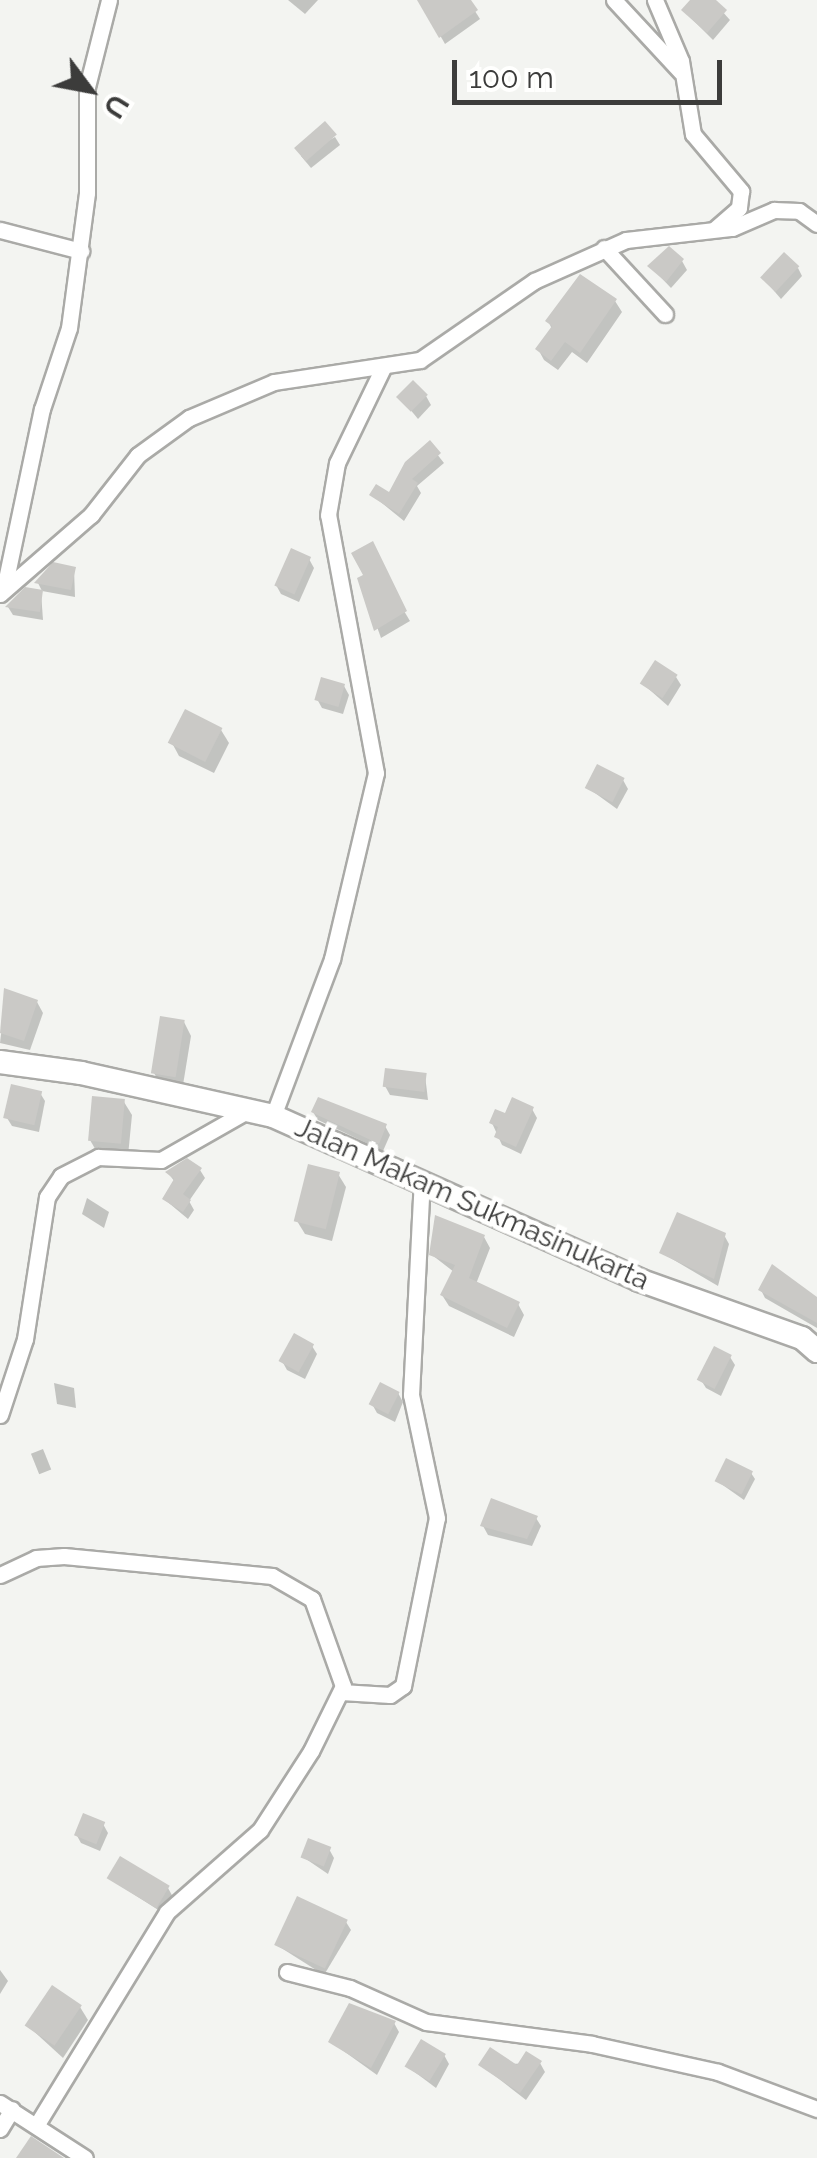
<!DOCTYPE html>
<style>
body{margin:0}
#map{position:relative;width:817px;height:2158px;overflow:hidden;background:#f3f4f1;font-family:Raleway,sans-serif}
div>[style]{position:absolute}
.shadow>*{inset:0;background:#0003;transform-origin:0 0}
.building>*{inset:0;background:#cac9c6;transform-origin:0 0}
.roads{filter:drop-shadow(2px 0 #aaaaa7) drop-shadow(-2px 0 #aaaaa7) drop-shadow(0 2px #aaaaa7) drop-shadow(0 -2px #aaaaa7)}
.street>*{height:15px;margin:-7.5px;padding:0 7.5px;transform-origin:7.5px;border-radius:7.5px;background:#fff}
.secondary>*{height:22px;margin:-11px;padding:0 11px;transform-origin:11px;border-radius:11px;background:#fff}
span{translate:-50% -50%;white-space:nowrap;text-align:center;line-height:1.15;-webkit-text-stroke:9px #fffffe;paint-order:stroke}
.street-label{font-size:28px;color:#3c3c3b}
.north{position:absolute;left:40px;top:40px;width:100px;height:100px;-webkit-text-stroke:8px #fffffe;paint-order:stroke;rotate:122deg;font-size:28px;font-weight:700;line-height:40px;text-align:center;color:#3c3c3b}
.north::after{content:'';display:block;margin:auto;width:35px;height:45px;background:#3c3c3b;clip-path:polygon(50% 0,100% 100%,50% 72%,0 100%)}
.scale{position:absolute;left:452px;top:60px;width:270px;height:45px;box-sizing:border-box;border:5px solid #3c3c3b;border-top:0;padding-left:12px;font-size:30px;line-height:35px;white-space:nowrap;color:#3c3c3b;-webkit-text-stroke:8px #fffffe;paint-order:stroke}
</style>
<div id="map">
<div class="shadow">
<div style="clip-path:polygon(288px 0,318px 0,305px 14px)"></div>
<div style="clip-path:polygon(420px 0,468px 0,480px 19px,445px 44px)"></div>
<div style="clip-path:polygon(694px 0,712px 0,730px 20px,713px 40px,684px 11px)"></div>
<div style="clip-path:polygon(335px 137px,340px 145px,311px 168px,301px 156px)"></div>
<div style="clip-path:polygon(682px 261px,687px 270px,671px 288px,650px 266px)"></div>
<div style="clip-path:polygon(798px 268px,802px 276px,781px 299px,763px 278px)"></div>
<div style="clip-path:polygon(615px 301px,622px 312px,587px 363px,572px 352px,558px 370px,544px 360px,538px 349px,552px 329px,548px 321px)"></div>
<div style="clip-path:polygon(426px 396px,431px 405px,418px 419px,400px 397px)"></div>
<div style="clip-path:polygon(429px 444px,444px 463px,417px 486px,421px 493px,404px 521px,372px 495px,390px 495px)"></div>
<div style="clip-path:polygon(309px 559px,314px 568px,299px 602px,281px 594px,276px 585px)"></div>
<div style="clip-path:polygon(74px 569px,75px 597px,42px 591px,38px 583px)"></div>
<div style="clip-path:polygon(382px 574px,410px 621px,381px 638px,360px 579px)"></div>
<div style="clip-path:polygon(41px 592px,43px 620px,13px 615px,8px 607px)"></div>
<div style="clip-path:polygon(676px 677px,681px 685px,668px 706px,643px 684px)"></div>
<div style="clip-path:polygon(344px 686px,349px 695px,343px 714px,322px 708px,317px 699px)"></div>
<div style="clip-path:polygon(221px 730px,229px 743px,214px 773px,179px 756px,172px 743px)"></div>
<div style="clip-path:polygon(623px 780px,628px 789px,617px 809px,588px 788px)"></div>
<div style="clip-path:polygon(6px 992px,37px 1002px,43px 1013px,30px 1050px,0 1043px)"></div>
<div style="clip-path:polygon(184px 1022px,191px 1036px,182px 1091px,162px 1087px,154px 1073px)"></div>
<div style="clip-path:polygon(425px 1075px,428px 1100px,390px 1095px,385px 1086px)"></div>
<div style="clip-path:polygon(40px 1093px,45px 1101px,39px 1132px,12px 1126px,7px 1118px)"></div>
<div style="clip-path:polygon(124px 1102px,132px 1115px,128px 1156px,98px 1154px,90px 1140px)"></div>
<div style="clip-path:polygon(532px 1109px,537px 1118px,521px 1154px,502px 1145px,492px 1123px)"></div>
<div style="clip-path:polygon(313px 1112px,385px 1126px,390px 1135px,383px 1151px,318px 1120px)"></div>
<div style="clip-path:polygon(200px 1170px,205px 1178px,189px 1201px,194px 1210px,188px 1219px,164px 1199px,175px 1182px,168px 1173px)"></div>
<div style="clip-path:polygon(338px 1174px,346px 1187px,332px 1241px,305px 1234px,297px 1221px)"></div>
<div style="clip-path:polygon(87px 1198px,109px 1212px,104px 1228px,82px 1214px)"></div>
<div style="clip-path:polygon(724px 1235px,729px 1244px,718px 1286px,662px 1253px)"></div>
<div style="clip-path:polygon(484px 1237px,490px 1248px,476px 1284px,518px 1304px,524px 1315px,514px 1337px,449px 1306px,442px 1295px,454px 1272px,432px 1255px)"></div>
<div style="clip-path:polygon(761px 1290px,817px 1299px,817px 1328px,765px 1298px)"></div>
<div style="clip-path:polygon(312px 1346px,317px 1354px,305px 1379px,287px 1370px,282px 1361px)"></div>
<div style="clip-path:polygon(730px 1357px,735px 1365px,721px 1396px,706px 1388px,701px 1380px)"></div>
<div style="clip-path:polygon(54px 1383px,74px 1388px,76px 1408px,57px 1404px)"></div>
<div style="clip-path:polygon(398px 1393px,403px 1402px,395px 1422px,377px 1413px,372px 1404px)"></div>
<div style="left:43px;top:1449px;width:22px;height:13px;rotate:68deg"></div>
<div style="clip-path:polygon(751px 1473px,755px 1479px,744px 1500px,717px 1481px)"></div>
<div style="clip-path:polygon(536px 1518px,541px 1526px,532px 1546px,488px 1535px,483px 1526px)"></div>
<div style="clip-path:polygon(103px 1824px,108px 1833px,100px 1851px,81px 1843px,76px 1834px)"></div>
<div style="clip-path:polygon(329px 1849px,334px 1858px,328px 1874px,303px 1857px)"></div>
<div style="clip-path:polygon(110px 1879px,168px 1888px,173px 1897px,163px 1913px)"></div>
<div style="clip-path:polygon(346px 1922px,351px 1930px,324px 1975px,275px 1944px)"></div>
<div style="clip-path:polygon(0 1970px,8px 1981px,0 1994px)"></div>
<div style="clip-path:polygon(80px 2007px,88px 2020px,63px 2058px,28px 2026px)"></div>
<div style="clip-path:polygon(394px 2023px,399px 2032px,377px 2075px,331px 2042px)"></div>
<div style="clip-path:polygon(444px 2055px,449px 2064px,436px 2088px,408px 2067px)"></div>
<div style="clip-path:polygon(540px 2063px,545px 2072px,526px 2100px,481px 2065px)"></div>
</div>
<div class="building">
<div style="clip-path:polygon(417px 0,471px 0,478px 10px,439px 38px)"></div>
<div style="clip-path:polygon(690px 0,716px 0,727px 10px,707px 33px,681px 10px)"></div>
<div style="left:325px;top:121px;width:18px;height:41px;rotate:49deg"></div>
<div style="clip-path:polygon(669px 246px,684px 259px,666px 282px,647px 266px)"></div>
<div style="left:784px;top:252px;width:21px;height:35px;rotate:43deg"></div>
<div style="clip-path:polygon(580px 274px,617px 299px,580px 353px,565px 342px,551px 361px,535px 349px,552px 326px,545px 321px)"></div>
<div style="left:413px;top:380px;width:21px;height:24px;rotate:45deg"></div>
<div style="clip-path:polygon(430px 440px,441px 453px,412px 479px,418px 483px,399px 514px,369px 495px,376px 484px,389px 492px,405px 462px)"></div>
<div style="clip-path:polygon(373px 541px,407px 611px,374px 631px,357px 578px,363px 575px,351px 553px)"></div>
<div style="left:291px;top:548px;width:22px;height:41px;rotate:24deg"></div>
<div style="clip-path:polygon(53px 562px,76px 567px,71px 590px,34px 583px)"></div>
<div style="clip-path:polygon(25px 587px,43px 590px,40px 612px,5px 607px)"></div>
<div style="left:655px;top:660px;width:27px;height:28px;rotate:33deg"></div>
<div style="left:321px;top:677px;width:25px;height:24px;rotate:16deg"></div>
<div style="left:185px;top:709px;width:42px;height:38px;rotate:27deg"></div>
<div style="left:597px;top:764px;width:31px;height:27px;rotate:27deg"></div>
<div style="clip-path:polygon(4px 988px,38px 1000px,24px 1041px,0 1033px)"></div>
<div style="left:160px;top:1016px;width:25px;height:58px;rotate:9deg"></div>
<div style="left:385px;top:1068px;width:42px;height:19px;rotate:7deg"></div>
<div style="left:11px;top:1084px;width:32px;height:35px;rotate:13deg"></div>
<div style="left:92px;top:1096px;width:33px;height:45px;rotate:5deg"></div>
<div style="clip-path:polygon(318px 1097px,387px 1124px,379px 1144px,311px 1112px)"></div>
<div style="clip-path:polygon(512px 1097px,534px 1107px,516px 1147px,494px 1137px,498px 1127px,489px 1123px,495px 1109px,505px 1113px)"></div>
<div style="clip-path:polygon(187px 1158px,202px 1168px,183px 1194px,191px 1200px,183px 1212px,162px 1199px,174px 1179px,165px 1172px)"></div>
<div style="left:308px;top:1164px;width:33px;height:59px;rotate:14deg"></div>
<div style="clip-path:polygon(677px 1212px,726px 1233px,714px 1279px,659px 1253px)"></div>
<div style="clip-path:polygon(435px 1215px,485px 1235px,469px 1278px,520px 1302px,507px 1328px,440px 1295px,455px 1265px,429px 1255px)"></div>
<div style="clip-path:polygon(772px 1264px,817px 1297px,817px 1323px,758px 1290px)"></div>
<div style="left:294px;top:1333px;width:23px;height:32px;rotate:29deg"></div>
<div style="left:714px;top:1346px;width:20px;height:38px;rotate:27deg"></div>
<div style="left:380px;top:1382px;width:22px;height:25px;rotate:27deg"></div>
<div style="left:726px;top:1458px;width:30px;height:26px;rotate:26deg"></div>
<div style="clip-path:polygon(491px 1498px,538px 1516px,527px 1539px,480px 1526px)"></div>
<div style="left:83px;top:1813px;width:24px;height:24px;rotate:22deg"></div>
<div style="left:308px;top:1838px;width:25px;height:21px;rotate:21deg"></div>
<div style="left:120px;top:1856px;width:58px;height:26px;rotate:31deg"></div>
<div style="left:297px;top:1896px;width:56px;height:54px;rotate:25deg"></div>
<div style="left:52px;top:1985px;width:36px;height:49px;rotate:34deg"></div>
<div style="clip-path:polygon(349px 2003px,396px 2021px,371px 2068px,328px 2042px)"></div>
<div style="left:421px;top:2039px;width:29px;height:32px;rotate:31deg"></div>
<div style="clip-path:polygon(490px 2047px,517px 2065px,526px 2051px,542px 2061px,520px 2093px,478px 2065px)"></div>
<div style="clip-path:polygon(31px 2136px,64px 2158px,16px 2158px)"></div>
</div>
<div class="roads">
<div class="street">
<div style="left:614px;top:0;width:98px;rotate:47.1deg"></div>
<div style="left:655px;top:0;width:66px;rotate:66.9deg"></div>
<div style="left:681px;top:61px;width:74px;rotate:80.7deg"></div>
<div style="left:693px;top:134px;width:75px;rotate:49.9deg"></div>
<div style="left:741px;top:191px;width:17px;rotate:97deg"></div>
<div style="left:739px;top:208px;width:32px;rotate:139deg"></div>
<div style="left:0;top:230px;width:84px;rotate:14.5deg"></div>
<div style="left:604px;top:248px;width:90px;rotate:47.3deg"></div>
<div style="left:5px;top:584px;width:179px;rotate:-78.1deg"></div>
<div style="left:42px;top:409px;width:85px;rotate:-71.6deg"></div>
<div style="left:69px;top:328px;width:136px;rotate:-82.4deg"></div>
<div style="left:87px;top:193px;width:106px;rotate:-90deg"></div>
<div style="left:87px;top:87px;width:90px;rotate:-75.8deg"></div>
<div style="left:0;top:594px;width:121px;rotate:-41deg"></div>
<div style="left:91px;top:515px;width:76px;rotate:-51.9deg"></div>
<div style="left:138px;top:455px;width:63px;rotate:-36deg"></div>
<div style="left:189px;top:418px;width:92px;rotate:-23deg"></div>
<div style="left:274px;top:382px;width:148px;rotate:-8.6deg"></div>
<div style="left:420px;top:360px;width:139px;rotate:-34.7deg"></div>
<div style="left:534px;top:281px;width:101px;rotate:-24deg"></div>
<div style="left:626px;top:240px;width:107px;rotate:-6.5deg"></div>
<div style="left:732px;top:228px;width:46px;rotate:-23.2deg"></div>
<div style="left:774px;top:210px;width:25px;rotate:2deg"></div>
<div style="left:799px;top:211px;width:22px;rotate:36deg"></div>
<div style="left:273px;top:1116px;width:168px;rotate:-69.4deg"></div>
<div style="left:332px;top:959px;width:191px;rotate:-76.7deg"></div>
<div style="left:376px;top:773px;width:262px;rotate:-100.5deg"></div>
<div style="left:328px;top:515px;width:53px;rotate:-80.2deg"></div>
<div style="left:337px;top:463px;width:106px;rotate:-64.2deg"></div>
<div style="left:0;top:1415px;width:80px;rotate:-71.8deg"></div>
<div style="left:25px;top:1339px;width:144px;rotate:-81.2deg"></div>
<div style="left:47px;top:1197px;width:25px;rotate:-56deg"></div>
<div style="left:61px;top:1176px;width:42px;rotate:-27.2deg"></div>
<div style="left:98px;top:1157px;width:63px;rotate:2.7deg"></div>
<div style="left:161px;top:1160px;width:99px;rotate:-29.7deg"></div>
<div style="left:0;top:1575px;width:40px;rotate:-25deg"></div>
<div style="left:36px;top:1558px;width:28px;rotate:-4deg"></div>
<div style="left:64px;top:1556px;width:209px;rotate:5.5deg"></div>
<div style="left:272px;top:1576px;width:46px;rotate:29.9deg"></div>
<div style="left:312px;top:1599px;width:92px;rotate:70.4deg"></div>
<div style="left:343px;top:1686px;width:72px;rotate:116.2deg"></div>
<div style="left:311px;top:1751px;width:94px;rotate:122.8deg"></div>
<div style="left:260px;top:1830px;width:124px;rotate:138.6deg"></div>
<div style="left:167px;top:1912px;width:249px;rotate:121.5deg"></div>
<div style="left:341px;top:1692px;width:49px;rotate:3.5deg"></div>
<div style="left:390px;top:1695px;width:16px;rotate:-35deg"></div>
<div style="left:403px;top:1686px;width:171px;rotate:-78.6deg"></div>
<div style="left:437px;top:1518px;width:126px;rotate:-101.9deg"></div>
<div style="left:411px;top:1395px;width:214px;rotate:-87.1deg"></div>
<div style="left:287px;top:1972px;width:65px;rotate:14.3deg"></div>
<div style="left:350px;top:1988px;width:83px;rotate:24.1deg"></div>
<div style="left:426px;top:2022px;width:167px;rotate:7.5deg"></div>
<div style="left:592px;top:2044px;width:129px;rotate:12.5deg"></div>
<div style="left:718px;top:2072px;width:106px;rotate:20.5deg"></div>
<div style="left:0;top:2103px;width:101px;rotate:32.9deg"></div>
<div style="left:0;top:2129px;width:23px;rotate:-59deg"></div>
</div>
<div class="secondary">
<div style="left:0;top:1062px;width:82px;rotate:7.7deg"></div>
<div style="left:81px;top:1073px;width:197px;rotate:12.6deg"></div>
<div style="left:273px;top:1116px;width:401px;rotate:24.1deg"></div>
<div style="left:639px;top:1280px;width:173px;rotate:19.6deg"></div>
<div style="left:802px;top:1338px;width:20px;rotate:41deg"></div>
</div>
</div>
<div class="street-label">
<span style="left:472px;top:1204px;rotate:24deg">Jalan Makam Sukmasinukarta</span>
</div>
<div class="north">U</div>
<div class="scale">100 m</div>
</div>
